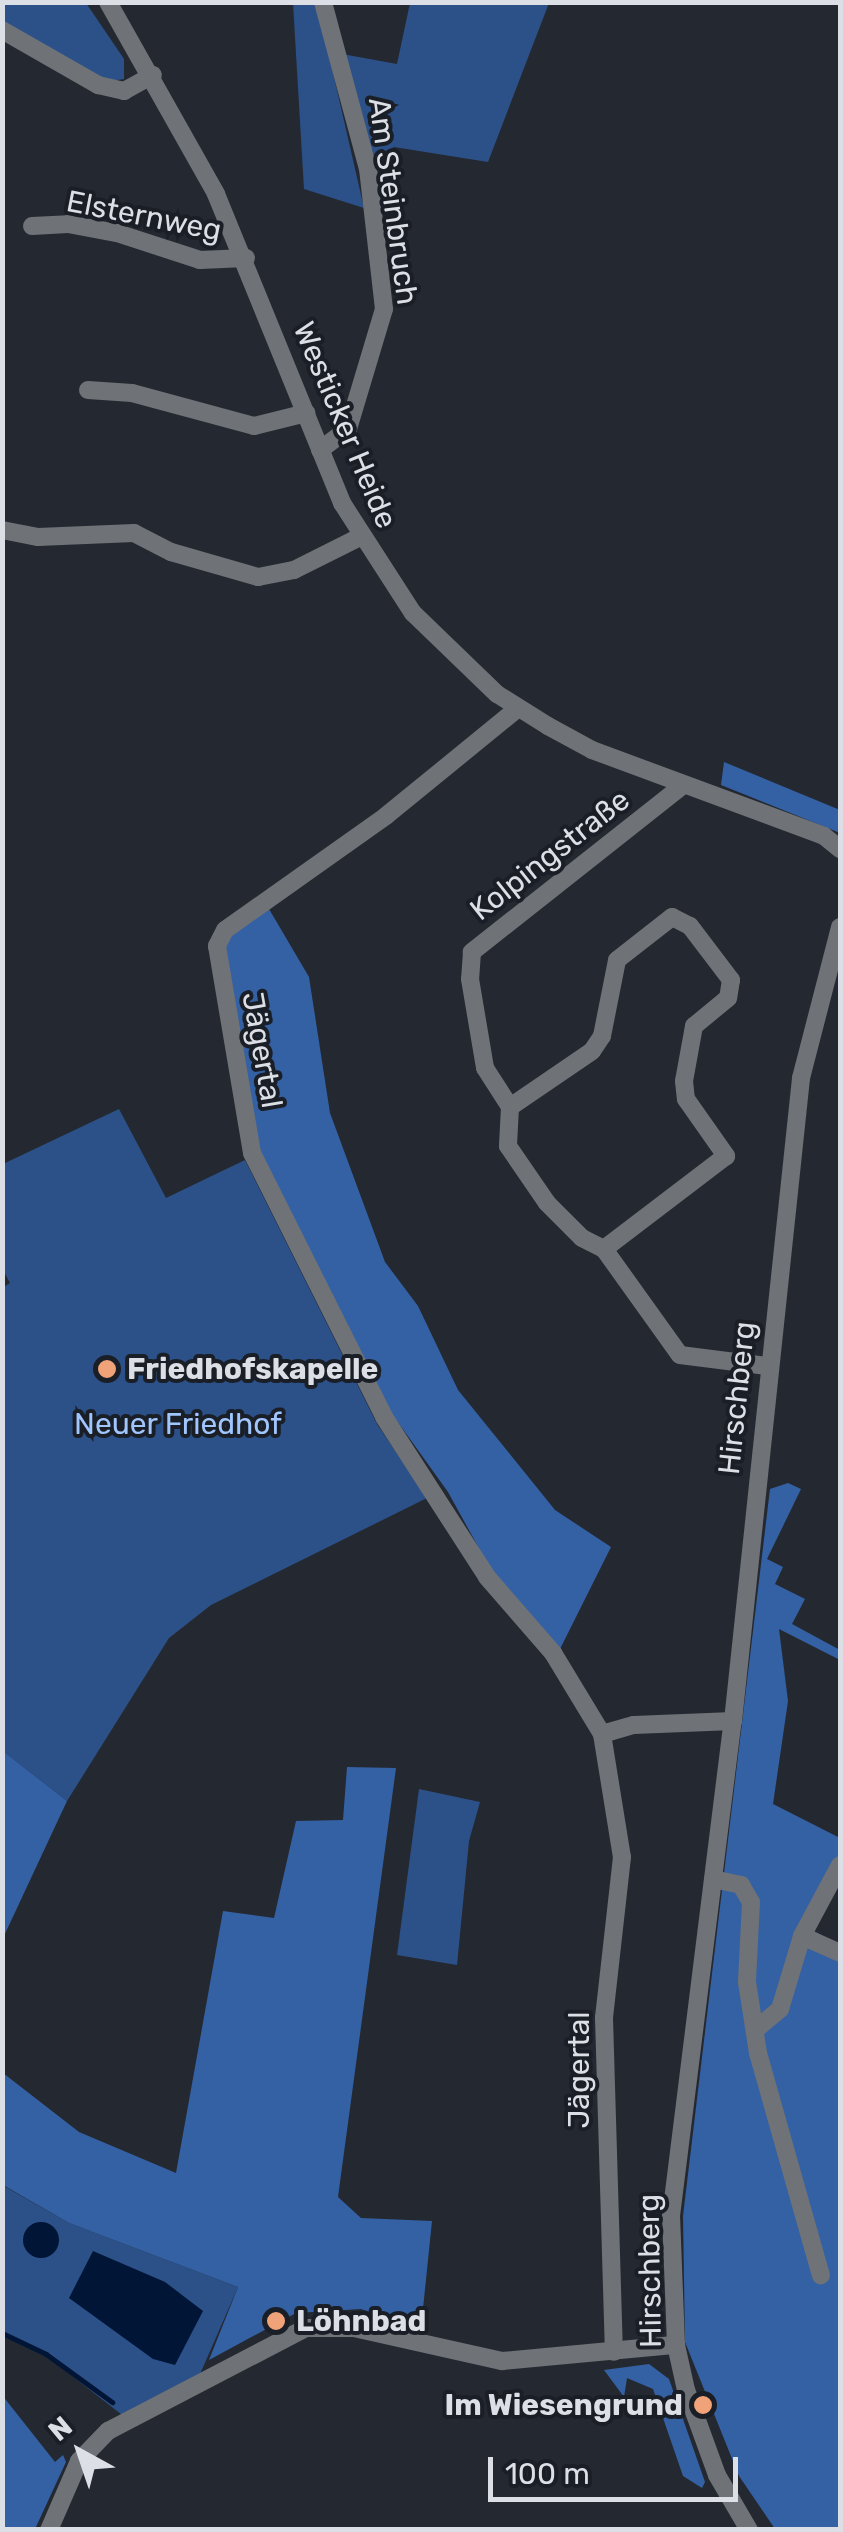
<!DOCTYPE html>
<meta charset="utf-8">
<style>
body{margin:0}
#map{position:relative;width:843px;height:2532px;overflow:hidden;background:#242931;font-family:Rubik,sans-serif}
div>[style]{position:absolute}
.green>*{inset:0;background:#2c5188}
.forest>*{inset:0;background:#3461a4}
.water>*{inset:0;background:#011537}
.round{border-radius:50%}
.stream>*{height:5px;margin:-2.5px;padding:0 2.5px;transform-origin:2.5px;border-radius:2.5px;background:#011537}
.minor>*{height:18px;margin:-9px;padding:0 9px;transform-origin:9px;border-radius:9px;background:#6f7276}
.dots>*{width:28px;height:28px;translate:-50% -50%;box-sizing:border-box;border:5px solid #1a1f27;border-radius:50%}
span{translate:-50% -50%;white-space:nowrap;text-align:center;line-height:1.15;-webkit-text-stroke:8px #1a1f27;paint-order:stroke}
.street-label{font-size:30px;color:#dcdfe5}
.poi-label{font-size:30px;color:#dcdfe5;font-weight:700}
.left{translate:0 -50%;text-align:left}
.right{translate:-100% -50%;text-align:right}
.park-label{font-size:30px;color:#a1c6fe}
.frame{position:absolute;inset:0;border:5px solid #dcdfe5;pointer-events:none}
.north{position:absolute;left:30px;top:2402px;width:100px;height:100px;-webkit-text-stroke:8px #1a1f27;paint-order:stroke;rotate:320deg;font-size:28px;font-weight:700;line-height:40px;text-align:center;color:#dcdfe5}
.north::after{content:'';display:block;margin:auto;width:35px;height:45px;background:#dcdfe5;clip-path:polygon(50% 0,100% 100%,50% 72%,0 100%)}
.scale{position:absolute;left:488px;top:2457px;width:250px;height:45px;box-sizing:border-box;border:5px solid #dcdfe5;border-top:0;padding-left:12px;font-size:30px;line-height:35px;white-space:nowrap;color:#dcdfe5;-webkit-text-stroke:8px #1a1f27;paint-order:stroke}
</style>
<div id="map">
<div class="green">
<div style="clip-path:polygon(3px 3px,86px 3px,124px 59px,124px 79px,99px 83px,3px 27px)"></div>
<div style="clip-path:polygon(293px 3px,317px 3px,364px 208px,304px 189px)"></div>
<div style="clip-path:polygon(410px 3px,549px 3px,488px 162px,394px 147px,369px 162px,342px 54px,397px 64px)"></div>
<div style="clip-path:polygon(119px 1109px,166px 1198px,245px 1160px,377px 1424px,427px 1498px,211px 1605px,169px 1638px,67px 1801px,3px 1751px,2px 1288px,10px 1283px,3px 1270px,3px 1164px)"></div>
<div style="clip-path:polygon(419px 1789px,480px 1802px,469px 1841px,457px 1965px,397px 1955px)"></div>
<div style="clip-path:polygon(2px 2185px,69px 2223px,238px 2287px,197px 2381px,126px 2418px,48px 2357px,3px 2333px)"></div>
</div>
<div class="forest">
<div style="clip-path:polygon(724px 762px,840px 810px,840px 833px,721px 785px)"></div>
<div style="clip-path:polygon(269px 909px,309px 977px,330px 1113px,385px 1262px,418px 1306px,458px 1390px,555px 1510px,611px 1547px,560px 1649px,497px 1581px,448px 1492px,382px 1400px,257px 1149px,225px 944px,241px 924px)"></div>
<div style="clip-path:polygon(788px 1483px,801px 1489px,767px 1559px,783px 1567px,775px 1584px,805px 1599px,792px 1624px,840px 1650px,840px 1660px,779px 1629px,788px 1701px,773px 1804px,840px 1838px,840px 1880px,814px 1931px,840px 1946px,840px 2529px,775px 2529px,739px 2476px,685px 2342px,683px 2216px,770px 1489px)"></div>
<div style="clip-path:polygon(3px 1751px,67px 1801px,3px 1938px)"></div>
<div style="clip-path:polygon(347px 1767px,396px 1768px,338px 2197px,361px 2218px,432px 2221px,421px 2328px,361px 2309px,296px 2313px,209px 2360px,238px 2287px,69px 2223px,3px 2185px,3px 2073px,79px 2132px,176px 2173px,223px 1911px,274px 1918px,296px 1821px,343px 1820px)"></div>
<div style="clip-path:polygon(649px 2364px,669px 2379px,705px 2482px,702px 2488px,683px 2476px,653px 2389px,627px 2378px,624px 2397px,604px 2370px)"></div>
<div style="clip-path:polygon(2px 2395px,55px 2462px,63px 2455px,66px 2462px,35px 2529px,3px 2529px)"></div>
</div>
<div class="water">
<div class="round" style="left:23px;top:2222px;width:36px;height:36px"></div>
<div style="clip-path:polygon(93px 2251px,165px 2282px,203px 2311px,175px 2365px,153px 2359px,69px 2298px)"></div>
</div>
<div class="stream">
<div style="left:2px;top:2333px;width:49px;rotate:25.5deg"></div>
<div style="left:46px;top:2354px;width:82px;rotate:36deg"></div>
</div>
<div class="minor">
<div style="left:108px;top:2px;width:220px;rotate:60.6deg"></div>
<div style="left:216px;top:194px;width:334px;rotate:67.8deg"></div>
<div style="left:342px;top:503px;width:131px;rotate:57.2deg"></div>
<div style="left:413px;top:613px;width:117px;rotate:44deg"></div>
<div style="left:497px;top:694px;width:60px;rotate:32.1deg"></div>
<div style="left:548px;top:726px;width:50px;rotate:28.6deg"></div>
<div style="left:592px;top:750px;width:247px;rotate:20.3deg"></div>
<div style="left:824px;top:836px;width:21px;rotate:39deg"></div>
<div style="left:2px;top:30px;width:111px;rotate:29.8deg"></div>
<div style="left:98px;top:85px;width:27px;rotate:13deg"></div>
<div style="left:124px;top:91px;width:33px;rotate:-29deg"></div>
<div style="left:32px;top:226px;width:36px;rotate:-3deg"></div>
<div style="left:68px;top:224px;width:50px;rotate:10.4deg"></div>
<div style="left:117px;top:233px;width:87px;rotate:18deg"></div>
<div style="left:200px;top:260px;width:46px;rotate:-2.5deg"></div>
<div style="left:88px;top:390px;width:44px;rotate:3.9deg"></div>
<div style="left:132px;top:393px;width:126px;rotate:15.1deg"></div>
<div style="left:254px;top:426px;width:54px;rotate:-14deg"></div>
<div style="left:320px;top:450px;width:35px;rotate:-37deg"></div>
<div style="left:348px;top:429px;width:125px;rotate:-73.3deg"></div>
<div style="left:384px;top:309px;width:141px;rotate:-96.5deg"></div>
<div style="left:368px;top:169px;width:173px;rotate:-105.1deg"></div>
<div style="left:2px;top:530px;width:37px;rotate:11deg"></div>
<div style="left:38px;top:537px;width:96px;rotate:-2.4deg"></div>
<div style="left:134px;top:533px;width:42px;rotate:27.2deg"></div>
<div style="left:171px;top:552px;width:91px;rotate:16deg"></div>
<div style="left:258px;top:577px;width:37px;rotate:-11deg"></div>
<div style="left:294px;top:570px;width:74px;rotate:-26.6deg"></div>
<div style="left:517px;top:709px;width:169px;rotate:140.8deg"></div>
<div style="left:386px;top:816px;width:197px;rotate:144.7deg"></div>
<div style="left:225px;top:930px;width:18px;rotate:117deg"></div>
<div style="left:217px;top:946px;width:210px;rotate:80.4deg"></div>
<div style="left:252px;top:1153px;width:295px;rotate:63.4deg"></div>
<div style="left:384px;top:1417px;width:190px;rotate:57.2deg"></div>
<div style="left:487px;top:1577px;width:101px;rotate:49deg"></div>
<div style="left:553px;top:1653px;width:95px;rotate:58.8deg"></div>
<div style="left:602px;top:1734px;width:125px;rotate:80.8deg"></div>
<div style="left:622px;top:1857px;width:162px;rotate:96.4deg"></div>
<div style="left:604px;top:2018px;width:334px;rotate:88.3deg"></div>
<div style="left:682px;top:786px;width:268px;rotate:141.7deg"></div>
<div style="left:472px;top:952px;width:27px;rotate:94deg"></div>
<div style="left:470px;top:979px;width:90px;rotate:80.4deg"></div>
<div style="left:485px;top:1068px;width:46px;rotate:57.3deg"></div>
<div style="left:510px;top:1107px;width:39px;rotate:93deg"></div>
<div style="left:508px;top:1146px;width:69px;rotate:55.6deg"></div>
<div style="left:547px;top:1203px;width:49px;rotate:45deg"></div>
<div style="left:582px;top:1238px;width:25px;rotate:27deg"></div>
<div style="left:604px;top:1249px;width:130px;rotate:54.4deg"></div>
<div style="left:680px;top:1355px;width:88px;rotate:7.2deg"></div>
<div style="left:510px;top:1107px;width:99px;rotate:-34.3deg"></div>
<div style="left:592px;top:1051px;width:18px;rotate:-56deg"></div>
<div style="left:602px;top:1036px;width:77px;rotate:-78.8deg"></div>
<div style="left:617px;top:960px;width:70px;rotate:-38deg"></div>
<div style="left:672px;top:917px;width:20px;rotate:27deg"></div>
<div style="left:690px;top:926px;width:68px;rotate:52.8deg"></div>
<div style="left:731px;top:980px;width:18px;rotate:99deg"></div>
<div style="left:728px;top:998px;width:44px;rotate:140.5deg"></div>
<div style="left:694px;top:1026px;width:56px;rotate:100.3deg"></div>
<div style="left:684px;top:1081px;width:18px;rotate:84deg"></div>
<div style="left:686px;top:1099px;width:70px;rotate:54.9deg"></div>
<div style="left:726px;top:1156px;width:153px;rotate:142.7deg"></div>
<div style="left:602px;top:1734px;width:33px;rotate:-16deg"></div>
<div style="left:634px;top:1725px;width:99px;rotate:-2.3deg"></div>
<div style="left:840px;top:1865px;width:81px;rotate:118.2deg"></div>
<div style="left:802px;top:1936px;width:42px;rotate:24.1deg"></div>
<div style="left:713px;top:1879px;width:29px;rotate:12deg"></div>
<div style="left:741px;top:1885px;width:20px;rotate:60deg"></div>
<div style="left:751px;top:1902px;width:80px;rotate:92.9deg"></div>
<div style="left:747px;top:1982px;width:72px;rotate:81.2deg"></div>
<div style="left:758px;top:2053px;width:231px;rotate:74.2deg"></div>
<div style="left:755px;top:2030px;width:33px;rotate:-40deg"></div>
<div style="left:780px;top:2009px;width:76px;rotate:-73.2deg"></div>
<div style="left:49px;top:2530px;width:75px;rotate:-66.5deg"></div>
<div style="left:79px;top:2461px;width:42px;rotate:-46deg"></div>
<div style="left:108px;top:2431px;width:223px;rotate:-27.5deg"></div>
<div style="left:306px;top:2328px;width:48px"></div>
<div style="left:354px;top:2328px;width:152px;rotate:12.6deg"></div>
<div style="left:502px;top:2361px;width:175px;rotate:-5.3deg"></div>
<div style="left:749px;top:2530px;width:64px;rotate:-120.2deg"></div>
<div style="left:717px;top:2475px;width:90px;rotate:-110deg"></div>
<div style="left:686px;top:2390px;width:46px;rotate:-102.5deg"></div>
<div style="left:676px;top:2345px;width:129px;rotate:-92.2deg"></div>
<div style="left:671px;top:2216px;width:499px;rotate:-82.9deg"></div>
<div style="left:733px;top:1721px;width:647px;rotate:-83.96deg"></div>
<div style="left:801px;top:1078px;width:156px;rotate:-75.5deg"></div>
</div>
<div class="dots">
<div style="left:107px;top:1369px;background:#f0a279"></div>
<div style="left:276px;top:2321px;background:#f0a279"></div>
<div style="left:703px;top:2405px;background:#f0a279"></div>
</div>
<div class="street-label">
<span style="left:393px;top:201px;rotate:82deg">Am Steinbruch</span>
<span style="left:144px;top:216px;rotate:11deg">Elsternweg</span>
<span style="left:345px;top:425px;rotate:67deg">Westicker Heide</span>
<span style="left:550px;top:855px;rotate:-38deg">Kolpingstraße</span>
<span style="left:262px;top:1050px;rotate:80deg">Jägertal</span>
<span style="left:737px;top:1398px;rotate:-84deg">Hirschberg</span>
<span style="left:579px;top:2070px;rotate:-90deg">Jägertal</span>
<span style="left:650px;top:2271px;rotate:-91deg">Hirschberg</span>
</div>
<div class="poi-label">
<span class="left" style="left:127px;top:1369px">Friedhofskapelle</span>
<span class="left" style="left:296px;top:2321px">Löhnbad</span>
<span class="right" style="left:683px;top:2405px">Im Wiesengrund</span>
</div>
<div class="park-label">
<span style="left:178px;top:1424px">Neuer Friedhof</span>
</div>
<div class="frame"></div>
<div class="north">N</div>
<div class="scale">100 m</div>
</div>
